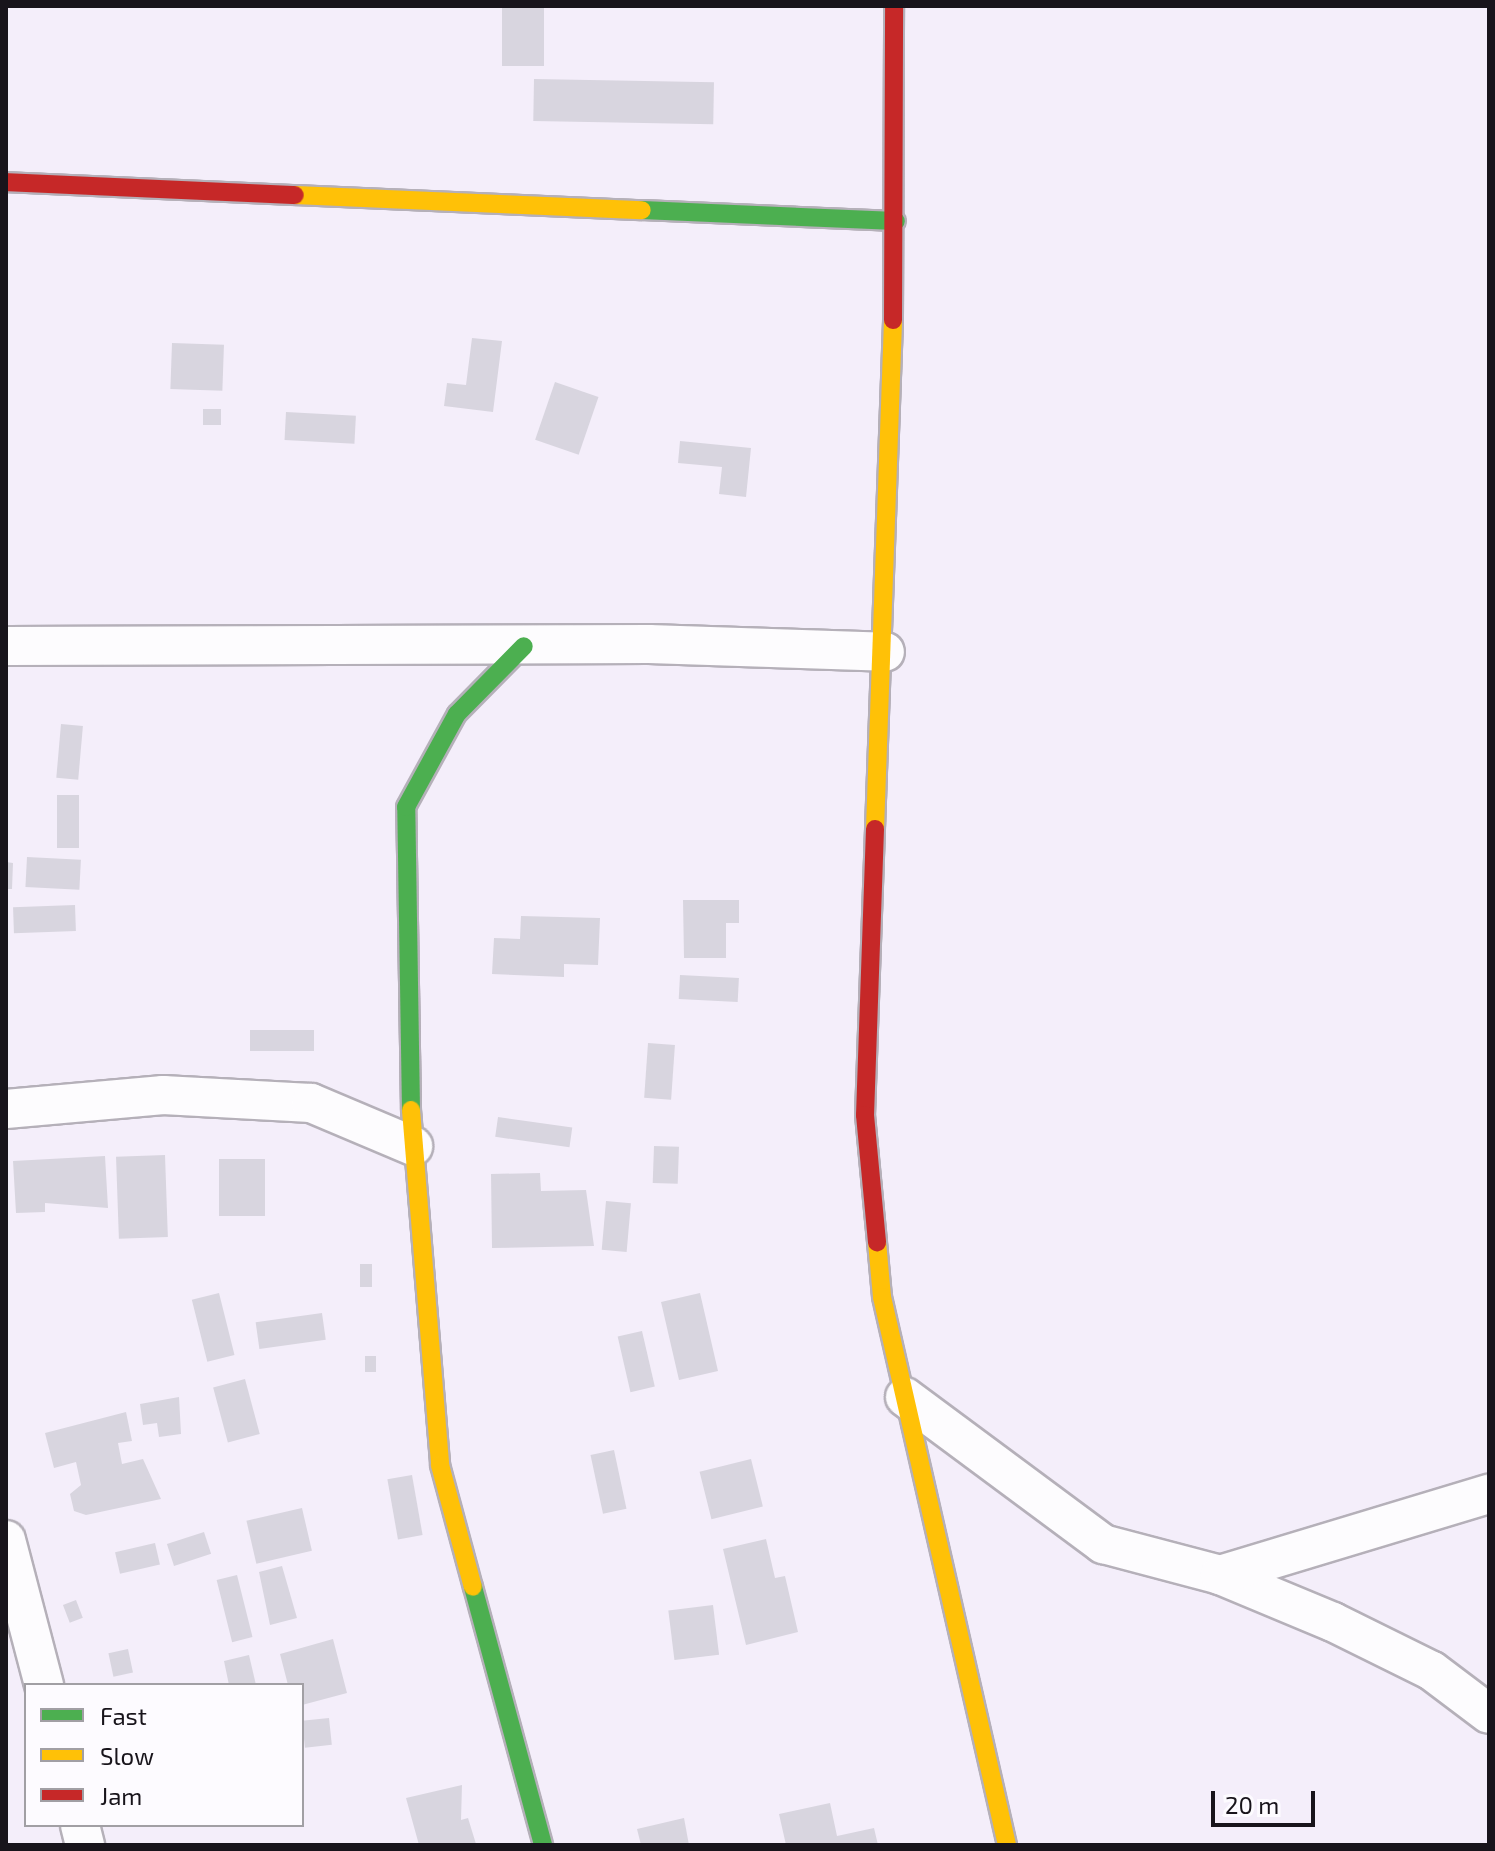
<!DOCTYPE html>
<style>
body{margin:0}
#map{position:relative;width:1495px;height:1851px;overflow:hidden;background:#f4eefa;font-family:"Exo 2",sans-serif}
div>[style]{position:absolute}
.building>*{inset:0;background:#d8d5df;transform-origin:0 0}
.roads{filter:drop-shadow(2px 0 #b5b0b9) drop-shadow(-2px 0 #b5b0b9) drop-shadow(0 2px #b5b0b9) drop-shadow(0 -2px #b5b0b9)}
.street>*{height:38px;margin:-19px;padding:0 19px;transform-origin:19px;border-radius:19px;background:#fdfcfe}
.fast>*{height:18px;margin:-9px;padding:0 9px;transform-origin:9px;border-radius:9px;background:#4caf50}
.slow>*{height:18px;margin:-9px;padding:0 9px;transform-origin:9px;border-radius:9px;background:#ffc107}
.jam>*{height:18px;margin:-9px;padding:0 9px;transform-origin:9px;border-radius:9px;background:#c62828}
span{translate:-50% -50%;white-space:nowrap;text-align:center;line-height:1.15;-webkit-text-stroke:6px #fdfbff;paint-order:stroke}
.frame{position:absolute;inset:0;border:8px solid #18141b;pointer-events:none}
.legend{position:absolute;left:24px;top:1683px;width:280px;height:144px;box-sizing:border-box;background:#fdfbff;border:2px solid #a19fa4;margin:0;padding:10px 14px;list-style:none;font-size:24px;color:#18141b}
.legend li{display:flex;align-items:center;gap:16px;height:40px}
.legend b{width:40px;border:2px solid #a19fa4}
.scale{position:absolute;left:1211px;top:1791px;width:104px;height:36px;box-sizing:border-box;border:4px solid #18141b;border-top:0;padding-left:10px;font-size:24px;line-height:28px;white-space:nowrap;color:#18141b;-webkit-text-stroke:6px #fdfbff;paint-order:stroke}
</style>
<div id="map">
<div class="building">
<div style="left:502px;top:6px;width:42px;height:60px"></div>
<div style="left:534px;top:79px;width:180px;height:42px;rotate:1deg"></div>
<div style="clip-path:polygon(472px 338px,502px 341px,493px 412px,444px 406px,447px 383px,466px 385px)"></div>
<div style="left:172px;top:343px;width:52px;height:46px;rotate:2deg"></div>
<div style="left:555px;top:382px;width:46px;height:61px;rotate:19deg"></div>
<div style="left:221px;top:409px;width:16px;height:18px;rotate:90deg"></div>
<div style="left:286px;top:412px;width:70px;height:28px;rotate:3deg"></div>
<div style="clip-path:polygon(680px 441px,751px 448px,746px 497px,719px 494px,722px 467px,678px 463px)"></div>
<div style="left:61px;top:724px;width:22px;height:54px;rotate:5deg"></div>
<div style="left:57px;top:795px;width:22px;height:53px"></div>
<div style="left:27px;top:857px;width:54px;height:30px;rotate:3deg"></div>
<div style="clip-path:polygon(6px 862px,13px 863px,12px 889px,6px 889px)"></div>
<div style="clip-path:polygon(683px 900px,739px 900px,739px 923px,726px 923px,726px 958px,684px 958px)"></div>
<div style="left:75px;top:905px;width:26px;height:62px;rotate:88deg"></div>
<div style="clip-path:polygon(521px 916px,600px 918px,598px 965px,564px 964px,564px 977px,492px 974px,494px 938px,520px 939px)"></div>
<div style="left:680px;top:975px;width:59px;height:24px;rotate:3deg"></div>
<div style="left:314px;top:1030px;width:21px;height:64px;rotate:90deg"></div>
<div style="left:648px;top:1043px;width:27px;height:55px;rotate:4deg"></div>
<div style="left:498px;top:1117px;width:75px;height:20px;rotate:8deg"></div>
<div style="left:654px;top:1146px;width:25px;height:37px;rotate:2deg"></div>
<div style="left:165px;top:1155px;width:82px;height:49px;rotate:88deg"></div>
<div style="clip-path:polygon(105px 1156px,108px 1208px,45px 1203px,45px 1212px,16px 1213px,13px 1161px)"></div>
<div style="left:265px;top:1159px;width:57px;height:46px;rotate:90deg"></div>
<div style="clip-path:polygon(540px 1173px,541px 1191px,586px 1190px,594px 1246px,492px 1248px,491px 1174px)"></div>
<div style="left:606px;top:1201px;width:25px;height:49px;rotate:5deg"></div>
<div style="left:360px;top:1264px;width:12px;height:23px"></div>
<div style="left:219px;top:1293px;width:64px;height:28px;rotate:76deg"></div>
<div style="left:700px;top:1293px;width:80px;height:40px;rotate:77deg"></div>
<div style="left:322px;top:1313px;width:27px;height:67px;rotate:82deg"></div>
<div style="left:642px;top:1331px;width:57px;height:25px;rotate:77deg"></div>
<div style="left:365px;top:1356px;width:11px;height:16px"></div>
<div style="left:245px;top:1379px;width:57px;height:33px;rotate:75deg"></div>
<div style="clip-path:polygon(179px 1397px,181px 1434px,159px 1437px,157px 1423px,143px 1425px,140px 1404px)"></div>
<div style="clip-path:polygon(126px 1412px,132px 1441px,118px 1443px,122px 1464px,143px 1459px,161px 1499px,86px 1515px,74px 1511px,70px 1494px,81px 1485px,76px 1462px,54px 1468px,45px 1433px)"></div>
<div style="left:614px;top:1450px;width:60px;height:24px;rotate:78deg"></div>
<div style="left:751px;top:1459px;width:49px;height:53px;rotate:76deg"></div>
<div style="left:412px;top:1475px;width:61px;height:25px;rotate:80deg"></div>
<div style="left:302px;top:1508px;width:44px;height:57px;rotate:77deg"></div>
<div style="left:204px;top:1532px;width:23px;height:39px;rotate:72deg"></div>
<div style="clip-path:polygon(766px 1539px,775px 1578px,785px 1576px,798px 1632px,746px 1645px,723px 1549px)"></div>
<div style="left:155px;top:1543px;width:22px;height:41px;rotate:77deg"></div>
<div style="clip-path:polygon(282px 1566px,297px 1618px,270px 1625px,259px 1572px)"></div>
<div style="left:237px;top:1575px;width:64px;height:21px;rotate:76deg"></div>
<div style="left:76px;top:1600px;width:19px;height:14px;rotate:69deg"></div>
<div style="left:713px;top:1605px;width:50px;height:45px;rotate:83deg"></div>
<div style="clip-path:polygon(333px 1639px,347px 1693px,302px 1705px,302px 1685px,288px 1685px,280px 1654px)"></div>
<div style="left:128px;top:1649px;width:24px;height:20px;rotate:78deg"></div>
<div style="clip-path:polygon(249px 1655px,256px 1685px,229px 1685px,224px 1661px)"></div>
<div style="left:329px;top:1718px;width:27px;height:27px;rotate:84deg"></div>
<div style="clip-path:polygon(462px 1785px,461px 1820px,468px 1818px,476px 1844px,419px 1845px,406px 1798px)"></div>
<div style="clip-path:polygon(830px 1803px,837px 1836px,874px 1828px,878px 1845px,786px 1845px,779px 1814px)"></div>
<div style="clip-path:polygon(684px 1818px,689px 1845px,641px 1845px,637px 1829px)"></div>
</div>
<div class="roads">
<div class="street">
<div style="left:6px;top:646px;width:643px;rotate:-0.18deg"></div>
<div style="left:649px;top:644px;width:236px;rotate:1.9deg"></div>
<div style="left:6px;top:1109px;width:158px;rotate:-5.1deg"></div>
<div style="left:163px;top:1095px;width:148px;rotate:3.1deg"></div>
<div style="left:311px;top:1103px;width:111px;rotate:22.9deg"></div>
<div style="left:905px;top:1397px;width:247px;rotate:36.6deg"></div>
<div style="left:1103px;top:1544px;width:121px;rotate:14.8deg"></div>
<div style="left:1220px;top:1575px;width:122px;rotate:22.6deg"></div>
<div style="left:1333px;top:1622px;width:110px;rotate:26.3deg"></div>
<div style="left:1432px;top:1671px;width:71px;rotate:37deg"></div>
<div style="left:6px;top:1540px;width:150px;rotate:75.3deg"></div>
<div style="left:1220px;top:1575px;width:281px;rotate:-16.8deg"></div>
<div style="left:80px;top:1825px;width:21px;rotate:76deg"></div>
</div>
<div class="fast">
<div style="left:642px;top:210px;width:254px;rotate:2.5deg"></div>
<div style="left:411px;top:1110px;width:303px;rotate:-90.9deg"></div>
<div style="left:406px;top:807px;width:106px;rotate:-61.3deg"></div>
<div style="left:457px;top:714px;width:95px;rotate:-45.4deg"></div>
<div style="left:473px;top:1587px;width:267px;rotate:74.8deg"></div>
</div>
<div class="slow">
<div style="left:295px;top:195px;width:347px;rotate:2.5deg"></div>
<div style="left:875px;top:829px;width:509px;rotate:-87.97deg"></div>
<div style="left:411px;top:1110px;width:356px;rotate:85.3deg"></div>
<div style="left:440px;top:1465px;width:126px;rotate:74.9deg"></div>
<div style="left:877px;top:1242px;width:55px;rotate:84.8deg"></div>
<div style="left:882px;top:1297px;width:562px;rotate:77.15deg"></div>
</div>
<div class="jam">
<div style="left:6px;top:182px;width:289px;rotate:2.6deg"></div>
<div style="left:893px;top:320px;width:314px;rotate:-89.8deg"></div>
<div style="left:875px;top:829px;width:286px;rotate:92deg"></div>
<div style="left:865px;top:1115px;width:128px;rotate:84.6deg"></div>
</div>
</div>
<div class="frame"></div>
<ul class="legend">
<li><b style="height:10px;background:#4caf50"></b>Fast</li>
<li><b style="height:10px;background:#ffc107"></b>Slow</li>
<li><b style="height:10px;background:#c62828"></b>Jam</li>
</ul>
<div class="scale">20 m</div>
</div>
